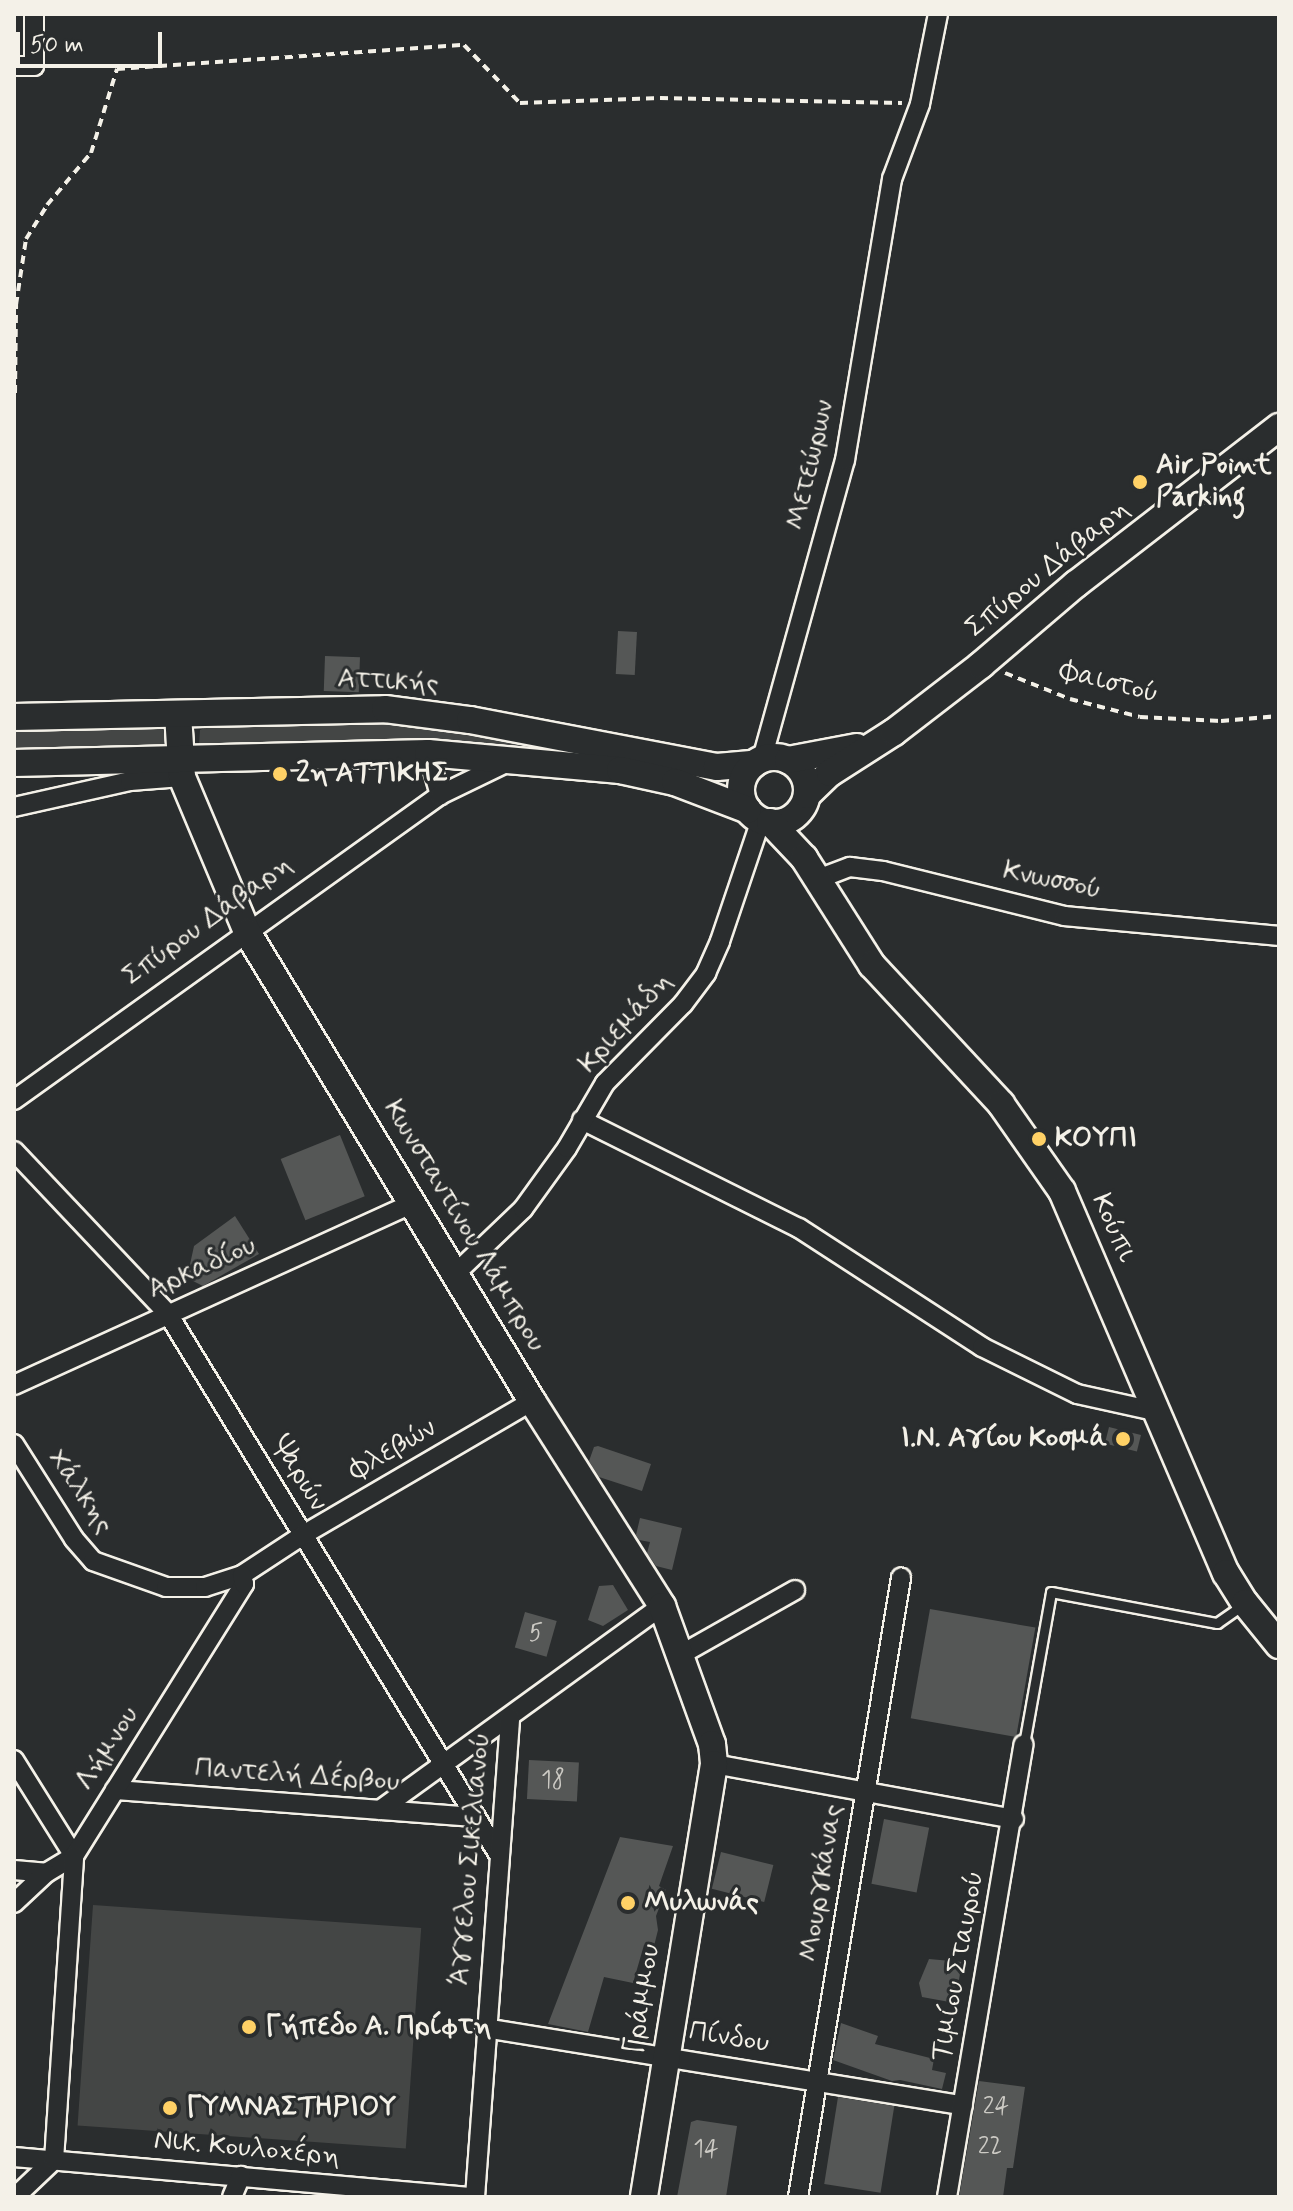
<!DOCTYPE html>
<meta charset="utf-8">
<style>
body{margin:0}
#map{position:relative;width:1293px;height:2211px;overflow:hidden;background:#2a2d2e;font-family:Mynerve,sans-serif}
div>[style]{position:absolute}
.green>*{inset:0;background:#444645;transform-origin:0 0}
.building>*{inset:0;background:#555756;transform-origin:0 0}
.path>*{height:4px;margin-top:-2px;transform-origin:0;background:repeating-linear-gradient(90deg,#f4f1e8 0 8px,transparent 0 14px)}
.roads{filter:drop-shadow(2px 0 #f4f1e8) drop-shadow(-2px 0 #f4f1e8) drop-shadow(0 2px #f4f1e8) drop-shadow(0 -2px #f4f1e8)}
.lane>*{height:9px;margin:-4.5px;padding:0 4.5px;transform-origin:4.5px;border-radius:4.5px;background:#2a2d2e}
.street>*{height:18px;margin:-9px;padding:0 9px;transform-origin:9px;border-radius:9px;background:#2a2d2e}
.secondary>*{height:26px;margin:-13px;padding:0 13px;transform-origin:13px;border-radius:13px;background:#2a2d2e}
.secondary>.ring{margin:-13px;padding:0;box-sizing:content-box;background:none;border:26px solid #2a2d2e;border-radius:50%}
.dots>*{width:22px;height:22px;translate:-50% -50%;box-sizing:border-box;border:4px solid #2a2d2e;border-radius:50%}
span{translate:-50% -50%;white-space:nowrap;text-align:center;line-height:1.15;-webkit-text-stroke:6px #2a2d2e;paint-order:stroke}
.number-label{font-size:24px;color:#cccac4}
.number-label span{-webkit-text-stroke-width:0}
.street-label{font-size:28px;color:#f4f1e8}
.poi-label{font-size:28px;color:#f4f1e8;font-weight:700}
.left{translate:0 -50%;text-align:left}
.right{translate:-100% -50%;text-align:right}
.frame{position:absolute;inset:0;border:16px solid #f4f1e8;pointer-events:none}
.scale{position:absolute;left:16px;top:32px;width:146px;height:36px;box-sizing:border-box;border:4px solid #f4f1e8;border-top:0;padding-left:10px;font-size:24px;line-height:28px;white-space:nowrap;color:#f4f1e8;-webkit-text-stroke:6px #2a2d2e;paint-order:stroke}
</style>
<div id="map">
<div class="green">
<div style="clip-path:polygon(404px 722px,682px 770px,724px 780px,725px 791px,199px 746px,200px 730px,211px 725px)"></div>
<div style="clip-path:polygon(161px 725px,166px 738px,163px 748px,14px 755px,14px 727px)"></div>
<div style="left:93px;top:1905px;width:329px;height:221px;rotate:4deg"></div>
</div>
<div class="building">
<div style="left:618px;top:631px;width:19px;height:43px;rotate:3deg"></div>
<div style="left:325px;top:656px;width:35px;height:35px;rotate:2deg"></div>
<div style="left:340px;top:1135px;width:66px;height:64px;rotate:68deg"></div>
<div style="clip-path:polygon(235px 1216px,259px 1254px,203px 1286px,187px 1278px,194px 1246px)"></div>
<div style="left:1109px;top:1427px;width:33px;height:17px;rotate:14deg"></div>
<div style="clip-path:polygon(598px 1446px,651px 1464px,642px 1491px,599px 1477px,589px 1461px,594px 1447px)"></div>
<div style="clip-path:polygon(640px 1518px,682px 1528px,672px 1570px,656px 1566px,647px 1553px,650px 1542px,639px 1540px,636px 1535px)"></div>
<div style="clip-path:polygon(613px 1585px,628px 1610px,603px 1626px,588px 1620px,599px 1586px)"></div>
<div style="left:930px;top:1609px;width:107px;height:111px;rotate:10deg"></div>
<div style="left:525px;top:1612px;width:33px;height:37px;rotate:16deg"></div>
<div style="left:529px;top:1760px;width:50px;height:39px;rotate:3deg"></div>
<div style="left:884px;top:1819px;width:46px;height:66px;rotate:11deg"></div>
<div style="clip-path:polygon(620px 1837px,673px 1846px,659px 1886px,666px 1890px,656px 1916px,658px 1930px,654px 1946px,644px 1945px,633px 1983px,604px 1977px,588px 2032px,548px 2024px)"></div>
<div style="left:721px;top:1852px;width:54px;height:38px;rotate:14deg"></div>
<div style="clip-path:polygon(929px 1959px,962px 1962px,955px 2003px,922px 1997px,919px 1983px)"></div>
<div style="clip-path:polygon(841px 2023px,878px 2036px,875px 2044px,934px 2059px,932px 2070px,946px 2073px,942px 2089px,900px 2080px,892px 2081px,833px 2060px)"></div>
<div style="clip-path:polygon(979px 2081px,1025px 2087px,1013px 2168px,1007px 2168px,1003px 2197px,959px 2197px)"></div>
<div style="left:838px;top:2097px;width:57px;height:88px;rotate:9deg"></div>
<div style="clip-path:polygon(697px 2120px,737px 2126px,726px 2197px,677px 2197px,691px 2122px)"></div>
</div>
<div class="path">
<div style="left:15px;top:393px;width:88px;rotate:-89.3deg"></div>
<div style="left:16px;top:305px;width:67px;rotate:-81.4deg"></div>
<div style="left:26px;top:239px;width:40px;rotate:-58deg"></div>
<div style="left:47px;top:205px;width:68px;rotate:-49.8deg"></div>
<div style="left:91px;top:153px;width:88px;rotate:-72.8deg"></div>
<div style="left:117px;top:69px;width:348px;rotate:-4deg"></div>
<div style="left:464px;top:45px;width:81px;rotate:46deg"></div>
<div style="left:520px;top:103px;width:140px;rotate:-2deg"></div>
<div style="left:660px;top:98px;width:242px;rotate:1.2deg"></div>
<div style="left:1005px;top:673px;width:70px;rotate:21.8deg"></div>
<div style="left:1070px;top:699px;width:72px;rotate:14.4deg"></div>
<div style="left:1140px;top:717px;width:81px;rotate:2.8deg"></div>
<div style="left:1221px;top:721px;width:58px;rotate:-4.9deg"></div>
</div>
<div class="roads">
<div class="lane">
<div style="left:1024px;top:1744px;width:154px;rotate:-79.9deg"></div>
<div style="left:1051px;top:1592px;width:169px;rotate:10.6deg"></div>
<div style="left:1217px;top:1623px;width:33px;rotate:-35deg"></div>
</div>
<div class="street">
<div style="left:14px;top:66px;width:20px"></div>
<div style="left:34px;top:66px;width:52px;rotate:-90deg"></div>
<div style="left:428px;top:753px;width:44px;rotate:74.1deg"></div>
<div style="left:762px;top:759px;width:310px;rotate:-74.5deg"></div>
<div style="left:845px;top:460px;width:285px;rotate:-80.5deg"></div>
<div style="left:892px;top:179px;width:80px;rotate:-69.5deg"></div>
<div style="left:920px;top:104px;width:92px;rotate:-78.7deg"></div>
<div style="left:14px;top:807px;width:119px;rotate:-12.6deg"></div>
<div style="left:130px;top:781px;width:52px;rotate:-4.4deg"></div>
<div style="left:818px;top:879px;width:34px;rotate:-21deg"></div>
<div style="left:850px;top:867px;width:33px;rotate:7deg"></div>
<div style="left:883px;top:871px;width:187px;rotate:13.9deg"></div>
<div style="left:1065px;top:916px;width:215px;rotate:5.3deg"></div>
<div style="left:14px;top:1100px;width:524px;rotate:-35.6deg"></div>
<div style="left:440px;top:795px;width:76px;rotate:-25.9deg"></div>
<div style="left:582px;top:1120px;width:242px;rotate:26.5deg"></div>
<div style="left:799px;top:1228px;width:218px;rotate:33deg"></div>
<div style="left:982px;top:1347px;width:106px;rotate:26.3deg"></div>
<div style="left:1077px;top:1394px;width:79px;rotate:12.4deg"></div>
<div style="left:14px;top:1151px;width:224px;rotate:46.6deg"></div>
<div style="left:168px;top:1314px;width:634px;rotate:58.54deg"></div>
<div style="left:456px;top:1273px;width:93px;rotate:-43.7deg"></div>
<div style="left:523px;top:1209px;width:75px;rotate:-54.2deg"></div>
<div style="left:567px;top:1148px;width:75px;rotate:-59.7deg"></div>
<div style="left:605px;top:1083px;width:111px;rotate:-45.4deg"></div>
<div style="left:683px;top:1004px;width:39px;rotate:-53deg"></div>
<div style="left:706px;top:973px;width:35px;rotate:-66deg"></div>
<div style="left:720px;top:941px;width:128px;rotate:-71.3deg"></div>
<div style="left:14px;top:1385px;width:439px;rotate:-24.5deg"></div>
<div style="left:14px;top:1444px;width:112px;rotate:57.7deg"></div>
<div style="left:74px;top:1539px;width:29px;rotate:49deg"></div>
<div style="left:93px;top:1561px;width:77px;rotate:19.6deg"></div>
<div style="left:166px;top:1587px;width:39px"></div>
<div style="left:205px;top:1587px;width:39px;rotate:-18deg"></div>
<div style="left:242px;top:1575px;width:73px;rotate:-33.3deg"></div>
<div style="left:303px;top:1535px;width:265px;rotate:-30.3deg"></div>
<div style="left:682px;top:1654px;width:130px;rotate:-29.5deg"></div>
<div style="left:14px;top:1760px;width:113px;rotate:58deg"></div>
<div style="left:714px;top:1764px;width:305px;rotate:10.4deg"></div>
<div style="left:115px;top:1790px;width:361px;rotate:4.3deg"></div>
<div style="left:380px;top:1810px;width:348px;rotate:-35.9deg"></div>
<div style="left:14px;top:1870px;width:32px;rotate:5deg"></div>
<div style="left:46px;top:1873px;width:33px;rotate:-31deg"></div>
<div style="left:74px;top:1856px;width:321px;rotate:-58deg"></div>
<div style="left:244px;top:1584px;width:9px;rotate:-103deg"></div>
<div style="left:14px;top:1903px;width:44px;rotate:-43.2deg"></div>
<div style="left:485px;top:2028px;width:484px;rotate:9.2deg"></div>
<div style="left:14px;top:2157px;width:463px;rotate:5deg"></div>
<div style="left:475px;top:2197px;width:481px;rotate:-85.8deg"></div>
<div style="left:15px;top:2197px;width:54px;rotate:-43.5deg"></div>
<div style="left:54px;top:2160px;width:305px;rotate:-86.2deg"></div>
<div style="left:232px;top:2197px;width:23px;rotate:-67deg"></div>
<div style="left:798px;top:2197px;width:628px;rotate:-80.55deg"></div>
<div style="left:947px;top:2197px;width:459px;rotate:-80.4deg"></div>
</div>
<div class="secondary">
<div style="left:178px;top:714px;width:63px;rotate:86.4deg"></div>
<div style="left:182px;top:777px;width:168px;rotate:67.2deg"></div>
<div style="left:247px;top:932px;width:549px;rotate:58.71deg"></div>
<div style="left:532px;top:1401px;width:243px;rotate:57.6deg"></div>
<div style="left:662px;top:1606px;width:147px;rotate:70.1deg"></div>
<div style="left:712px;top:1744px;width:20px;rotate:84deg"></div>
<div style="left:714px;top:1764px;width:439px;rotate:99.2deg"></div>
<div style="left:14px;top:717px;width:371px;rotate:-1.2deg"></div>
<div style="left:385px;top:709px;width:86px;rotate:7.4deg"></div>
<div style="left:470px;top:720px;width:251px;rotate:10.8deg"></div>
<div style="left:717px;top:767px;width:37px;rotate:-5deg"></div>
<div class="ring" style="left:741px;top:757px;width:40px;height:40px"></div>
<div style="left:788px;top:760px;width:70px;rotate:-10.7deg"></div>
<div style="left:14px;top:763px;width:414px;rotate:-1.4deg"></div>
<div style="left:428px;top:753px;width:193px;rotate:5.1deg"></div>
<div style="left:620px;top:770px;width:56px;rotate:12.3deg"></div>
<div style="left:675px;top:782px;width:78px;rotate:21deg"></div>
<div style="left:807px;top:795px;width:32px;rotate:-44deg"></div>
<div style="left:830px;top:773px;width:76px;rotate:-32.6deg"></div>
<div style="left:894px;top:732px;width:110px;rotate:-37.6deg"></div>
<div style="left:981px;top:665px;width:125px;rotate:-40.5deg"></div>
<div style="left:1076px;top:584px;width:257px;rotate:-37.7deg"></div>
<div style="left:770px;top:822px;width:50px;rotate:46.6deg"></div>
<div style="left:804px;top:858px;width:127px;rotate:57.6deg"></div>
<div style="left:872px;top:965px;width:190px;rotate:47.1deg"></div>
<div style="left:1001px;top:1104px;width:106px;rotate:55deg"></div>
<div style="left:1062px;top:1191px;width:416px;rotate:66.8deg"></div>
<div style="left:1226px;top:1573px;width:36px;rotate:58deg"></div>
<div style="left:1245px;top:1603px;width:54px;rotate:51deg"></div>
</div>
</div>
<div class="dots">
<div style="left:1140px;top:482px;background:#ffd166"></div>
<div style="left:280px;top:774px;background:#ffd166"></div>
<div style="left:1039px;top:1139px;background:#ffd166"></div>
<div style="left:1123px;top:1439px;background:#ffd166"></div>
<div style="left:628px;top:1903px;background:#ffd166"></div>
<div style="left:249px;top:2027px;background:#ffd166"></div>
<div style="left:170px;top:2108px;background:#ffd166"></div>
</div>
<div class="number-label">
<span style="left:536px;top:1634px">5</span>
<span style="left:553px;top:1781px">18</span>
<span style="left:996px;top:2107px">24</span>
<span style="left:990px;top:2147px">22</span>
<span style="left:706px;top:2150px">14</span>
</div>
<div class="street-label">
<span style="left:811px;top:465px;rotate:-77deg">Μετεώρων</span>
<span style="left:1048px;top:569px;rotate:-39deg">Σπύρου Δάβαρη</span>
<span style="left:388px;top:682px;rotate:3deg">Αττικής</span>
<span style="left:1109px;top:683px;rotate:14deg">Φαιστού</span>
<span style="left:1052px;top:881px;rotate:12deg">Κνωσσού</span>
<span style="left:208px;top:921px;rotate:-36deg">Σπύρου Δάβαρη</span>
<span style="left:626px;top:1023px;rotate:-48deg">Κριεμάδη</span>
<span style="left:464px;top:1226px;rotate:59deg">Κωνσταντίνου Λάμπρου</span>
<span style="left:1113px;top:1228px;rotate:66deg">Κούπι</span>
<span style="left:202px;top:1268px;rotate:-24deg">Αρκαδίου</span>
<span style="left:393px;top:1450px;rotate:-30deg">Φλεβών</span>
<span style="left:299px;top:1474px;rotate:59deg">Ψαρών</span>
<span style="left:80px;top:1492px;rotate:56deg">Χάλκης</span>
<span style="left:108px;top:1749px;rotate:-58deg">Λήμνου</span>
<span style="left:297px;top:1776px;rotate:4deg">Παντελή Δέρβου</span>
<span style="left:471px;top:1859px;rotate:-85deg">Άγγελου Σικελιανού</span>
<span style="left:822px;top:1883px;rotate:-81deg">Μουργκάνας</span>
<span style="left:959px;top:1966px;rotate:-80deg">Τιμίου Σταυρού</span>
<span style="left:643px;top:1999px;rotate:-81deg">Γράμμου</span>
<span style="left:729px;top:2038px;rotate:9deg">Πίνδου</span>
<span style="left:247px;top:2149px;rotate:5deg">Νικ. Κουλοχέρη</span>
</div>
<div class="poi-label">
<span class="left" style="left:1156px;top:482px">Air Point<br>Parking</span>
<span class="left" style="left:296px;top:774px">2η ΑΤΤΙΚΗΣ</span>
<span class="left" style="left:1055px;top:1139px">ΚΟΥΠΙ</span>
<span class="right" style="left:1107px;top:1439px">Ι.Ν. Αγίου Κοσμά</span>
<span class="left" style="left:644px;top:1903px">Μυλωνάς</span>
<span class="left" style="left:265px;top:2027px">Γήπεδο Α. Πρίφτη</span>
<span class="left" style="left:186px;top:2108px">ΓΥΜΝΑΣΤΗΡΙΟΥ</span>
</div>
<div class="frame"></div>
<div class="scale">50 m</div>
</div>
